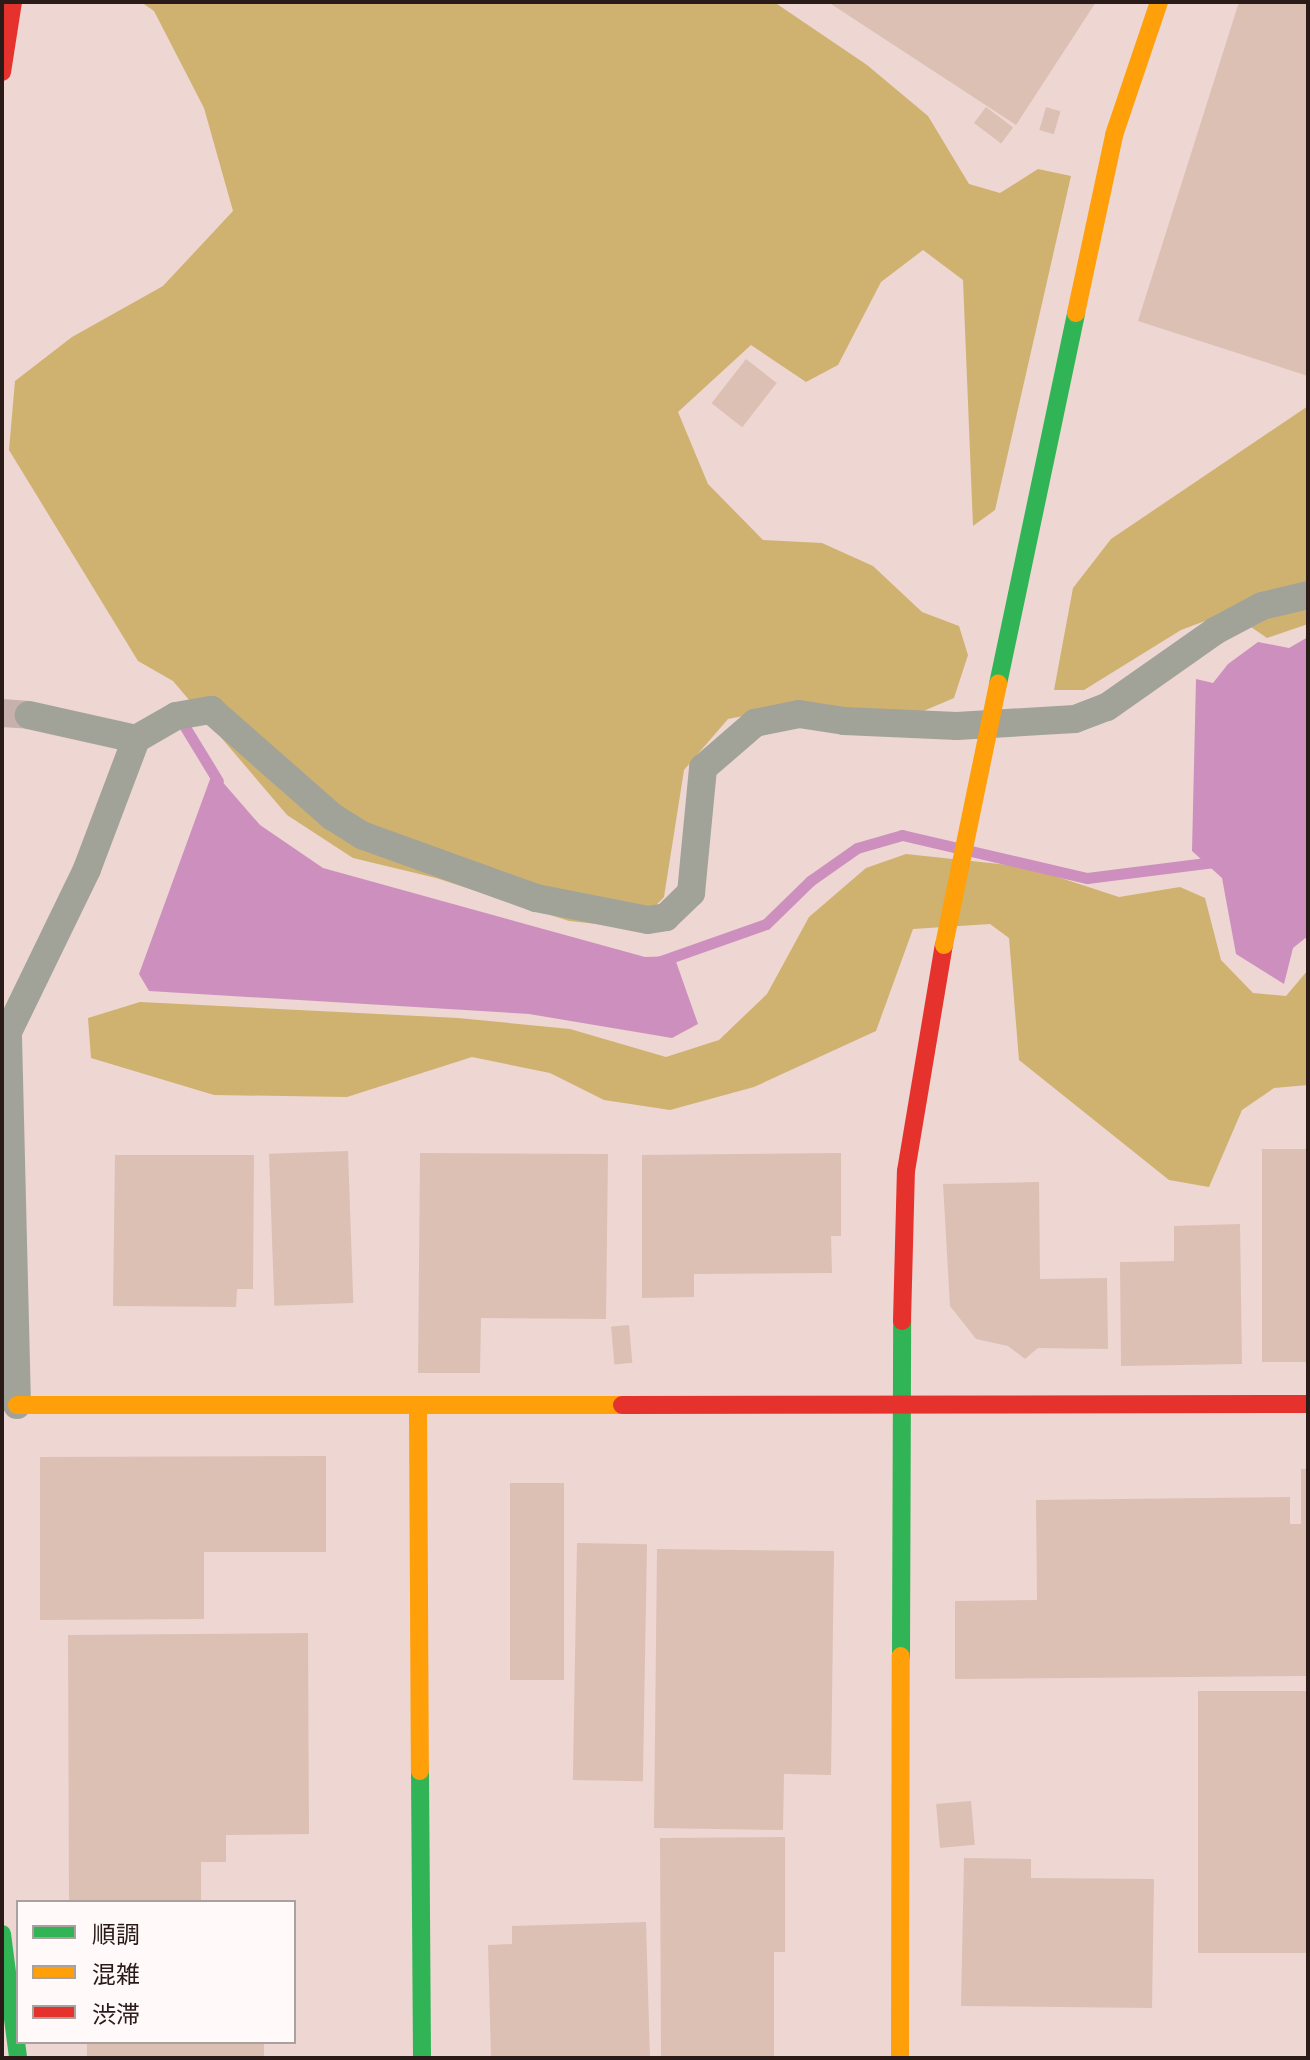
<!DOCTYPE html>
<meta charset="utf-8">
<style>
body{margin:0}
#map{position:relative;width:1310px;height:2060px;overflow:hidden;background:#eed6d2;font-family:"Roboto Condensed","Noto Sans JP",sans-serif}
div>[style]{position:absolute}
.forest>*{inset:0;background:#cfb270}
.water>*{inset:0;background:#cd90be}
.stream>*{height:11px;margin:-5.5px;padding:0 5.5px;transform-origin:5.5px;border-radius:5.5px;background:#cd90be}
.building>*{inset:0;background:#dcc0b4;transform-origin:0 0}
.street-tunnel>*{height:28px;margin-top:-14px;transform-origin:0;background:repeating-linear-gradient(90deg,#c7b1ad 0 28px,transparent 0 42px)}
.street>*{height:28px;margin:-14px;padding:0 14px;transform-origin:14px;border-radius:14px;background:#a1a399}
.fast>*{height:18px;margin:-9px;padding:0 9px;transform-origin:9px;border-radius:9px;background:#30b455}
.slow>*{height:18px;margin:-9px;padding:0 9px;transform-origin:9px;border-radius:9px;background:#ff9f0a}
.jam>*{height:18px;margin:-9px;padding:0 9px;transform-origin:9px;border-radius:9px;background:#e5322d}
.slow-bridge>*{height:18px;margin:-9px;padding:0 9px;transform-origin:9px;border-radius:9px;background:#ff9f0a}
span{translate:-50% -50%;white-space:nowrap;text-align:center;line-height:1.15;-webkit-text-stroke:6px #fffaf9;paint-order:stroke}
.frame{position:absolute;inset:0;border:4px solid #2b1b18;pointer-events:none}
.legend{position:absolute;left:16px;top:1900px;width:280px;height:144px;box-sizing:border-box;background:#fffaf9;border:2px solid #aaa19f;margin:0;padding:10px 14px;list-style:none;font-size:24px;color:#2b1b18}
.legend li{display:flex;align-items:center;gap:16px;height:40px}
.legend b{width:40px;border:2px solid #aaa19f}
</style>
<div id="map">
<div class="forest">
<div style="clip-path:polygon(141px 2px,774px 2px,867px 65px,928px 116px,969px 184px,1000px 193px,1038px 169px,1071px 176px,995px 510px,973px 526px,963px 280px,923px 250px,881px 282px,838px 365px,806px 382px,751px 345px,678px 412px,708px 484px,763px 540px,822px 543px,873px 566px,922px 612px,959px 626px,968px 655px,954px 698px,921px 712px,789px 707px,728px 719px,684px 770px,664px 897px,634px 928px,569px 921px,436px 878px,353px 858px,287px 815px,173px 681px,138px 661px,9px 450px,15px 381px,72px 337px,163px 286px,233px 211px,204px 108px,154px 11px)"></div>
<div style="clip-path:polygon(1308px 406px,1308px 624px,1267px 638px,1229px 612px,1181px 630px,1084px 690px,1054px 690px,1073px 588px,1111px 539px)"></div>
<div style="clip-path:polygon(906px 854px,1027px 867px,1119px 897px,1180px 887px,1205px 898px,1221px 960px,1253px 993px,1286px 996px,1308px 970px,1308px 1085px,1274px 1088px,1242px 1110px,1209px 1187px,1169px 1180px,1019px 1060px,1009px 938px,990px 924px,913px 929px,876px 1031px,754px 1087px,670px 1110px,604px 1100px,550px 1073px,472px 1057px,347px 1097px,214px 1095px,91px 1058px,88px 1018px,140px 1002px,458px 1018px,570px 1029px,666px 1057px,719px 1040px,767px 994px,809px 917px,866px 868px)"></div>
</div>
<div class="water">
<div style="clip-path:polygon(1308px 637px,1308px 936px,1293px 948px,1284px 984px,1236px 954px,1222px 878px,1192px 851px,1196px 679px,1213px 683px,1228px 664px,1258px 642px,1289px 648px)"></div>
<div style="clip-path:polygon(213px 771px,260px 825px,323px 868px,645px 957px,674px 956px,698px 1024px,672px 1038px,529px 1014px,149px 991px,139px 974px)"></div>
</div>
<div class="stream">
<div style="left:185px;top:727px;width:63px;rotate:58.6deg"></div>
<div style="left:661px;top:961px;width:111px;rotate:-19.4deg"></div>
<div style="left:766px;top:924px;width:62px;rotate:-44.3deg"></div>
<div style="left:810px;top:881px;width:57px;rotate:-35.1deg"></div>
<div style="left:857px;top:848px;width:47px;rotate:-16.1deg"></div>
<div style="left:902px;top:835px;width:190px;rotate:13.1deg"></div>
<div style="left:1087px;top:878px;width:136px;rotate:-7.2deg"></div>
</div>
<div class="building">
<div style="clip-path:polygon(828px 2px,1096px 2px,1016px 125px)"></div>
<div style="clip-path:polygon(1239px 2px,1308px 2px,1308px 376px,1138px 321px)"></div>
<div style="left:986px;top:107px;width:34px;height:20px;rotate:37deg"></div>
<div style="left:1046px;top:107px;width:15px;height:24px;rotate:16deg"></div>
<div style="left:746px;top:359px;width:39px;height:56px;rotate:38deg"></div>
<div style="left:1262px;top:1149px;width:46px;height:213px"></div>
<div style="left:348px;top:1151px;width:152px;height:79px;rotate:88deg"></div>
<div style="clip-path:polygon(420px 1153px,608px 1154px,606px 1319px,481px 1318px,480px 1373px,418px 1373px)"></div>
<div style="clip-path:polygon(841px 1153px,841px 1236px,831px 1236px,832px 1273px,694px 1274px,694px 1297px,642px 1298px,642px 1155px)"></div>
<div style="clip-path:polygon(115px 1155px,254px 1155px,253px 1289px,237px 1289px,236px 1307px,113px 1306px)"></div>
<div style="clip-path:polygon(1039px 1182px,1040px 1279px,1107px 1278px,1108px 1349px,1038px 1348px,1025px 1359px,1008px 1346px,976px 1339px,950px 1306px,943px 1184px)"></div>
<div style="clip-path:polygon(1240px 1224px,1242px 1364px,1121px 1366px,1120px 1262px,1174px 1261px,1174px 1226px)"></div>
<div style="left:629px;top:1325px;width:38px;height:18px;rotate:85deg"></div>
<div style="clip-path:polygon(326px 1456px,326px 1552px,204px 1552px,204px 1619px,40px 1620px,40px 1457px)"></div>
<div style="clip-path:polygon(1301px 1469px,1308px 1469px,1308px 1676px,955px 1679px,955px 1601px,1037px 1600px,1036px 1500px,1290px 1497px,1290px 1524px,1301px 1524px)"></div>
<div style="left:510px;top:1483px;width:54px;height:197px"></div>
<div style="left:577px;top:1543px;width:70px;height:237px;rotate:1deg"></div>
<div style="clip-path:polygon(657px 1549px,834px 1551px,831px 1775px,784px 1774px,783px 1830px,654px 1828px)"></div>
<div style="clip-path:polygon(308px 1633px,309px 1834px,226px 1835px,226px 1862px,201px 1862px,201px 1902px,69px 1902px,68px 1635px)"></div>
<div style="left:1308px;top:1691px;width:262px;height:110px;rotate:90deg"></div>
<div style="left:971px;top:1801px;width:44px;height:35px;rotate:85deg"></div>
<div style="clip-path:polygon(785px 1837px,785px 1952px,774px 1952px,774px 2058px,661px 2058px,660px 1838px)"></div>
<div style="clip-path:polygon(964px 1858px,1031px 1859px,1031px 1878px,1154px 1879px,1152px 2008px,961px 2006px)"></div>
<div style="clip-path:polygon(646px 1922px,650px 2058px,491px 2058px,488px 1945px,512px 1944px,512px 1926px)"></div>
<div style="left:87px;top:2042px;width:177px;height:16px"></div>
</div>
<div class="street-tunnel">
<div style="left:2px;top:713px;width:27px;rotate:4deg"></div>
</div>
<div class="street">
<div style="left:136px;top:739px;width:46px;rotate:-29.9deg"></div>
<div style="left:176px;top:716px;width:36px;rotate:-10deg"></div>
<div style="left:211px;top:710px;width:162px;rotate:41.3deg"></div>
<div style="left:333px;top:817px;width:36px;rotate:32deg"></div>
<div style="left:364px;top:836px;width:183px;rotate:19.8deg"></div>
<div style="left:536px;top:898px;width:114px;rotate:11.1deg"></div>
<div style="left:648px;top:920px;width:18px;rotate:-9deg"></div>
<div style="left:666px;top:917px;width:35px;rotate:-44deg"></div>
<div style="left:691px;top:893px;width:126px;rotate:-84.5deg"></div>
<div style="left:703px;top:768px;width:69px;rotate:-40.9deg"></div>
<div style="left:755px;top:723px;width:45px;rotate:-11.6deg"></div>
<div style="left:799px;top:714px;width:46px;rotate:8.8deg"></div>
<div style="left:844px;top:721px;width:113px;rotate:2.5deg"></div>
<div style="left:957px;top:726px;width:118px;rotate:-3.4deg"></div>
<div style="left:1075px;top:719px;width:34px;rotate:-21deg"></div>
<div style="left:1107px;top:707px;width:132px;rotate:-35.1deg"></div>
<div style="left:1215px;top:631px;width:53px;rotate:-28deg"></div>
<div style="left:1262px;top:606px;width:47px;rotate:-13.4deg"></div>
<div style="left:17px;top:1405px;width:373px;rotate:-91.4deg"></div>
<div style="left:8px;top:1032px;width:181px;rotate:-64.1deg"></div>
<div style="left:87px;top:869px;width:139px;rotate:-69.3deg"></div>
<div style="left:136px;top:739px;width:110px;rotate:-167.4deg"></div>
</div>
<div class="fast">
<div style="left:998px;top:684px;width:379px;rotate:-78.1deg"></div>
<div style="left:901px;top:1656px;width:335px;rotate:-89.8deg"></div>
<div style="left:420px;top:1771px;width:287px;rotate:89.6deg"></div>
<div style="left:2px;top:1934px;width:125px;rotate:82.6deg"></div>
</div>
<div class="slow">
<div style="left:1076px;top:313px;width:182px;rotate:-77.9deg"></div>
<div style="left:1114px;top:135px;width:140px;rotate:-71.3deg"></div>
<div style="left:17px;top:1405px;width:605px"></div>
<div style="left:418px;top:1408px;width:363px;rotate:89.7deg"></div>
<div style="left:900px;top:2058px;width:402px;rotate:-89.9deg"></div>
</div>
<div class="jam">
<div style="left:2px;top:72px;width:71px;rotate:-81.1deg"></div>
<div style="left:902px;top:1321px;width:150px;rotate:-88.5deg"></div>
<div style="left:906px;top:1171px;width:229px;rotate:-80.5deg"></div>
<div style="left:622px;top:1405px;width:686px;rotate:-0.08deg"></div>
</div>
<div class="slow-bridge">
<div style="left:944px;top:945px;width:267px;rotate:-78.3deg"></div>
</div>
<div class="frame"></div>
<ul class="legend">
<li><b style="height:10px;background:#30b455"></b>順調</li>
<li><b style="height:10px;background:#ff9f0a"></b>混雑</li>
<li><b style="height:10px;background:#e5322d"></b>渋滞</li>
</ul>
</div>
